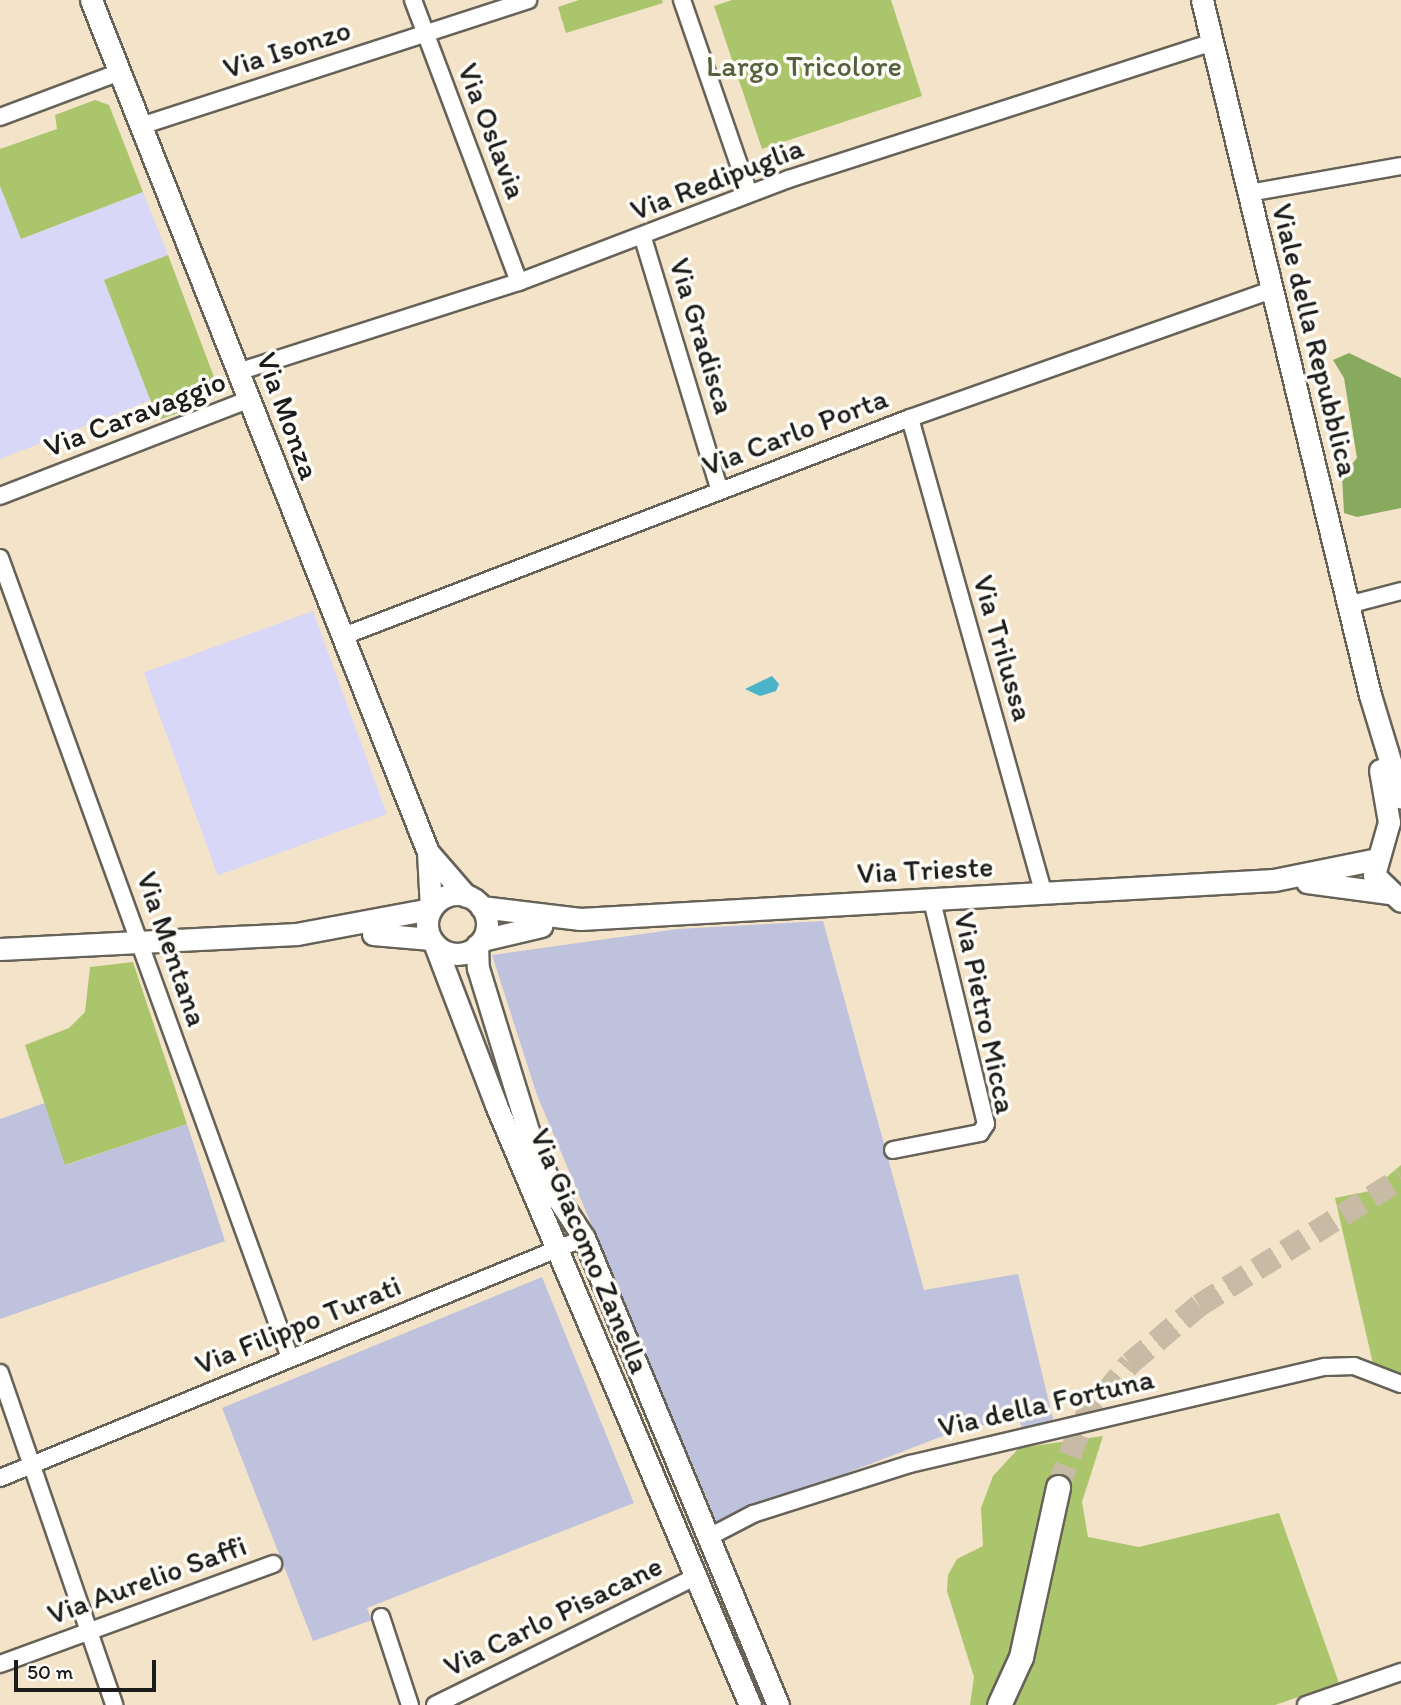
<!DOCTYPE html>
<style>
body{margin:0}
#map{position:relative;width:1401px;height:1705px;overflow:hidden;background:#f3e3c8;font-family:Itim,sans-serif}
div>[style]{position:absolute}
.built>*{inset:0;background:#d8d7f8;transform-origin:0 0}
.industrial>*{inset:0;background:#bfc2dd}
.green>*{inset:0;background:#aac56b;transform-origin:0 0}
.forest>*{inset:0;background:#87aa5f}
.water>*{inset:0;background:#4bb4c9}
.secondary-tunnel>*{height:23px;margin-top:-11.5px;transform-origin:0;background:repeating-linear-gradient(90deg,#c8bba6 0 23px,transparent 0 34px)}
.roads{filter:drop-shadow(2px 0 #676258) drop-shadow(-2px 0 #676258) drop-shadow(0 2px #676258) drop-shadow(0 -2px #676258)}
.minor>*{height:16px;margin:-8px;padding:0 8px;transform-origin:8px;border-radius:8px;background:#fff}
.tertiary>*{height:21px;margin:-10.5px;padding:0 10.5px;transform-origin:10.5px;border-radius:10.5px;background:#fff}
.tertiary>.ring{margin:-10.5px;padding:0;box-sizing:content-box;background:none;border:21px solid #fff;border-radius:50%}
.secondary>*{height:23px;margin:-11.5px;padding:0 11.5px;transform-origin:11.5px;border-radius:11.5px;background:#fff}
span{translate:-50% -50%;white-space:nowrap;text-align:center;line-height:1.15;-webkit-text-stroke:7px #fdfcf7;paint-order:stroke}
.street-label{font-size:30px;color:#1c1c1c}
.park-label{font-size:30px;color:#55603c}
.scale{position:absolute;left:14px;top:1660px;width:142px;height:32px;box-sizing:border-box;border:4px solid #1c1c1c;border-top:0;padding-left:9px;font-size:21px;line-height:24px;white-space:nowrap;color:#1c1c1c;-webkit-text-stroke:5px #fdfcf7;paint-order:stroke}
</style>
<div id="map">
<div class="built">
<div style="clip-path:polygon(0 186px,21px 239px,143px 192px,168px 255px,104px 280px,151px 400px,0 459px)"></div>
<div style="left:313px;top:611px;width:216px;height:180px;rotate:70deg"></div>
</div>
<div class="industrial">
<div style="clip-path:polygon(823px 921px,924px 1290px,1018px 1274px,1054px 1423px,1023px 1431px,1019px 1419px,961px 1429px,717px 1523px,537px 1095px,492px 955px,678px 929px)"></div>
<div style="clip-path:polygon(45px 1103px,66px 1165px,187px 1124px,225px 1241px,0 1319px,0 1119px)"></div>
<div style="clip-path:polygon(542px 1277px,634px 1503px,367px 1608px,372px 1620px,313px 1641px,222px 1408px)"></div>
</div>
<div class="green">
<div style="clip-path:polygon(579px 0,662px 0,663px 3px,566px 33px,558px 7px)"></div>
<div style="clip-path:polygon(732px 0,891px 0,922px 96px,762px 149px,714px 6px)"></div>
<div style="clip-path:polygon(95px 100px,109px 105px,143px 192px,21px 239px,0 186px,0 149px,57px 129px,55px 115px)"></div>
<div style="clip-path:polygon(168px 255px,217px 385px,199px 406px,158px 420px,104px 280px)"></div>
<div style="clip-path:polygon(133px 962px,187px 1124px,65px 1165px,25px 1045px,69px 1028px,85px 1012px,90px 967px)"></div>
<div style="clip-path:polygon(1401px 1165px,1401px 1374px,1373px 1364px,1335px 1198px,1370px 1191px)"></div>
<div style="clip-path:polygon(1103px 1436px,1082px 1502px,1088px 1537px,1139px 1547px,1279px 1513px,1339px 1683px,1275px 1705px,970px 1705px,974px 1677px,947px 1591px,948px 1575px,957px 1559px,983px 1546px,981px 1508px,993px 1476px,1019px 1448px)"></div>
<div style="left:727px;top:1601px;width:112px;height:9px;rotate:68deg"></div>
</div>
<div class="forest">
<div style="clip-path:polygon(1349px 353px,1401px 378px,1401px 508px,1357px 517px,1344px 513px,1342px 476px,1357px 458px,1344px 378px,1333px 360px)"></div>
</div>
<div class="water">
<div style="clip-path:polygon(772px 676px,779px 684px,776px 691px,760px 696px,745px 689px)"></div>
</div>
<div class="secondary-tunnel">
<div style="left:1058px;top:1487px;width:72px;rotate:-69.5deg"></div>
<div style="left:1083px;top:1420px;width:74px;rotate:-50.5deg"></div>
<div style="left:1130px;top:1363px;width:90px;rotate:-40deg"></div>
<div style="left:1199px;top:1305px;width:239px;rotate:-32.2deg"></div>
</div>
<div class="roads">
<div class="minor">
<div style="left:413px;top:0;width:301px;rotate:69.4deg"></div>
<div style="left:682px;top:0;width:204px;rotate:70.9deg"></div>
<div style="left:0;top:117px;width:128px;rotate:-20.6deg"></div>
<div style="left:144px;top:125px;width:404px;rotate:-18deg"></div>
<div style="left:1249px;top:193px;width:154px;rotate:-10.1deg"></div>
<div style="left:643px;top:238px;width:264px;rotate:73.1deg"></div>
<div style="left:241px;top:371px;width:292px;rotate:-17.8deg"></div>
<div style="left:519px;top:282px;width:289px;rotate:-20.9deg"></div>
<div style="left:789px;top:179px;width:446px;rotate:-17.9deg"></div>
<div style="left:910px;top:418px;width:492px;rotate:74.3deg"></div>
<div style="left:0;top:496px;width:268px;rotate:-21.2deg"></div>
<div style="left:0;top:558px;width:851px;rotate:70.07deg"></div>
<div style="left:1348px;top:605px;width:55px;rotate:-14.8deg"></div>
<div style="left:341px;top:637px;width:610px;rotate:-21.05deg"></div>
<div style="left:910px;top:418px;width:384px;rotate:-19.5deg"></div>
<div style="left:893px;top:1150px;width:89px;rotate:-11.1deg"></div>
<div style="left:980px;top:1133px;width:11px;rotate:-56deg"></div>
<div style="left:986px;top:1124px;width:230px;rotate:-103.6deg"></div>
<div style="left:0;top:1373px;width:351px;rotate:71deg"></div>
<div style="left:0;top:1478px;width:631px;rotate:-22.34deg"></div>
<div style="left:709px;top:1537px;width:50px;rotate:-27.6deg"></div>
<div style="left:753px;top:1514px;width:165px;rotate:-17.7deg"></div>
<div style="left:910px;top:1464px;width:426px;rotate:-13.2deg"></div>
<div style="left:1325px;top:1367px;width:29px;rotate:-2deg"></div>
<div style="left:1354px;top:1366px;width:50px;rotate:21deg"></div>
<div style="left:381px;top:1617px;width:93px;rotate:71.8deg"></div>
<div style="left:0;top:1664px;width:291px;rotate:-20.1deg"></div>
<div style="left:435px;top:1705px;width:292px;rotate:-26.2deg"></div>
<div style="left:1306px;top:1705px;width:101px;rotate:-19.2deg"></div>
</div>
<div class="tertiary">
<div style="left:91px;top:0;width:916px;rotate:68.42deg"></div>
<div style="left:428px;top:852px;width:57px;rotate:87deg"></div>
<div style="left:1202px;top:0;width:715px;rotate:76.41deg"></div>
<div style="left:1370px;top:695px;width:107px;rotate:73.1deg"></div>
<div style="left:1380px;top:770px;width:53px;rotate:80.2deg"></div>
<div style="left:1389px;top:822px;width:55px;rotate:105.8deg"></div>
<div style="left:1374px;top:875px;width:37px;rotate:44deg"></div>
<div style="left:428px;top:852px;width:58px;rotate:49.2deg"></div>
<div style="left:1307px;top:882px;width:83px;rotate:7.6deg"></div>
<div class="ring" style="left:427px;top:894px;width:39px;height:39px"></div>
<div style="left:481px;top:907px;width:100px;rotate:6.9deg"></div>
<div style="left:580px;top:919px;width:695px;rotate:-3.22deg"></div>
<div style="left:1274px;top:880px;width:105px;rotate:-11.5deg"></div>
<div style="left:373px;top:934px;width:58px;rotate:4.9deg"></div>
<div style="left:482px;top:940px;width:61px;rotate:-13.3deg"></div>
<div style="left:435px;top:945px;width:171px;rotate:69.1deg"></div>
<div style="left:496px;top:1105px;width:652px;rotate:67.06deg"></div>
<div style="left:477px;top:945px;width:23px;rotate:88deg"></div>
<div style="left:478px;top:968px;width:170px;rotate:72.9deg"></div>
<div style="left:528px;top:1131px;width:65px;rotate:67.4deg"></div>
<div style="left:553px;top:1191px;width:56px;rotate:56.6deg"></div>
<div style="left:584px;top:1238px;width:506px;rotate:67.44deg"></div>
<div style="left:0;top:949px;width:297px;rotate:-2.9deg"></div>
<div style="left:297px;top:934px;width:136px;rotate:-10.6deg"></div>
</div>
<div class="secondary">
<div style="left:999px;top:1705px;width:53px;rotate:-65.4deg"></div>
<div style="left:1021px;top:1657px;width:174px;rotate:-77.7deg"></div>
</div>
</div>
<div class="street-label">
<span style="left:287px;top:49px;rotate:-18deg">Via Isonzo</span>
<span style="left:492px;top:131px;rotate:69deg">Via Oslavia</span>
<span style="left:717px;top:179px;rotate:-21deg">Via Redipuglia</span>
<span style="left:702px;top:336px;rotate:73deg">Via Gradisca</span>
<span style="left:1315px;top:340px;rotate:76deg">Viale della Repubblica</span>
<span style="left:135px;top:414px;rotate:-21deg">Via Caravaggio</span>
<span style="left:288px;top:416px;rotate:70deg">Via Monza</span>
<span style="left:795px;top:432px;rotate:-21deg">Via Carlo Porta</span>
<span style="left:1003px;top:648px;rotate:74deg">Via Trilussa</span>
<span style="left:925px;top:870px;rotate:-3deg">Via Trieste</span>
<span style="left:172px;top:949px;rotate:71deg">Via Mentana</span>
<span style="left:985px;top:1013px;rotate:78deg">Via Pietro Micca</span>
<span style="left:590px;top:1251px;rotate:67deg">Via Giacomo Zanella</span>
<span style="left:298px;top:1325px;rotate:-22deg">Via Filippo Turati</span>
<span style="left:1046px;top:1403px;rotate:-13deg">Via della Fortuna</span>
<span style="left:147px;top:1580px;rotate:-20deg">Via Aurelio Saffi</span>
<span style="left:553px;top:1616px;rotate:-26deg">Via Carlo Pisacane</span>
</div>
<div class="park-label">
<span style="left:804px;top:66px">Largo Tricolore</span>
</div>
<div class="scale">50 m</div>
</div>
